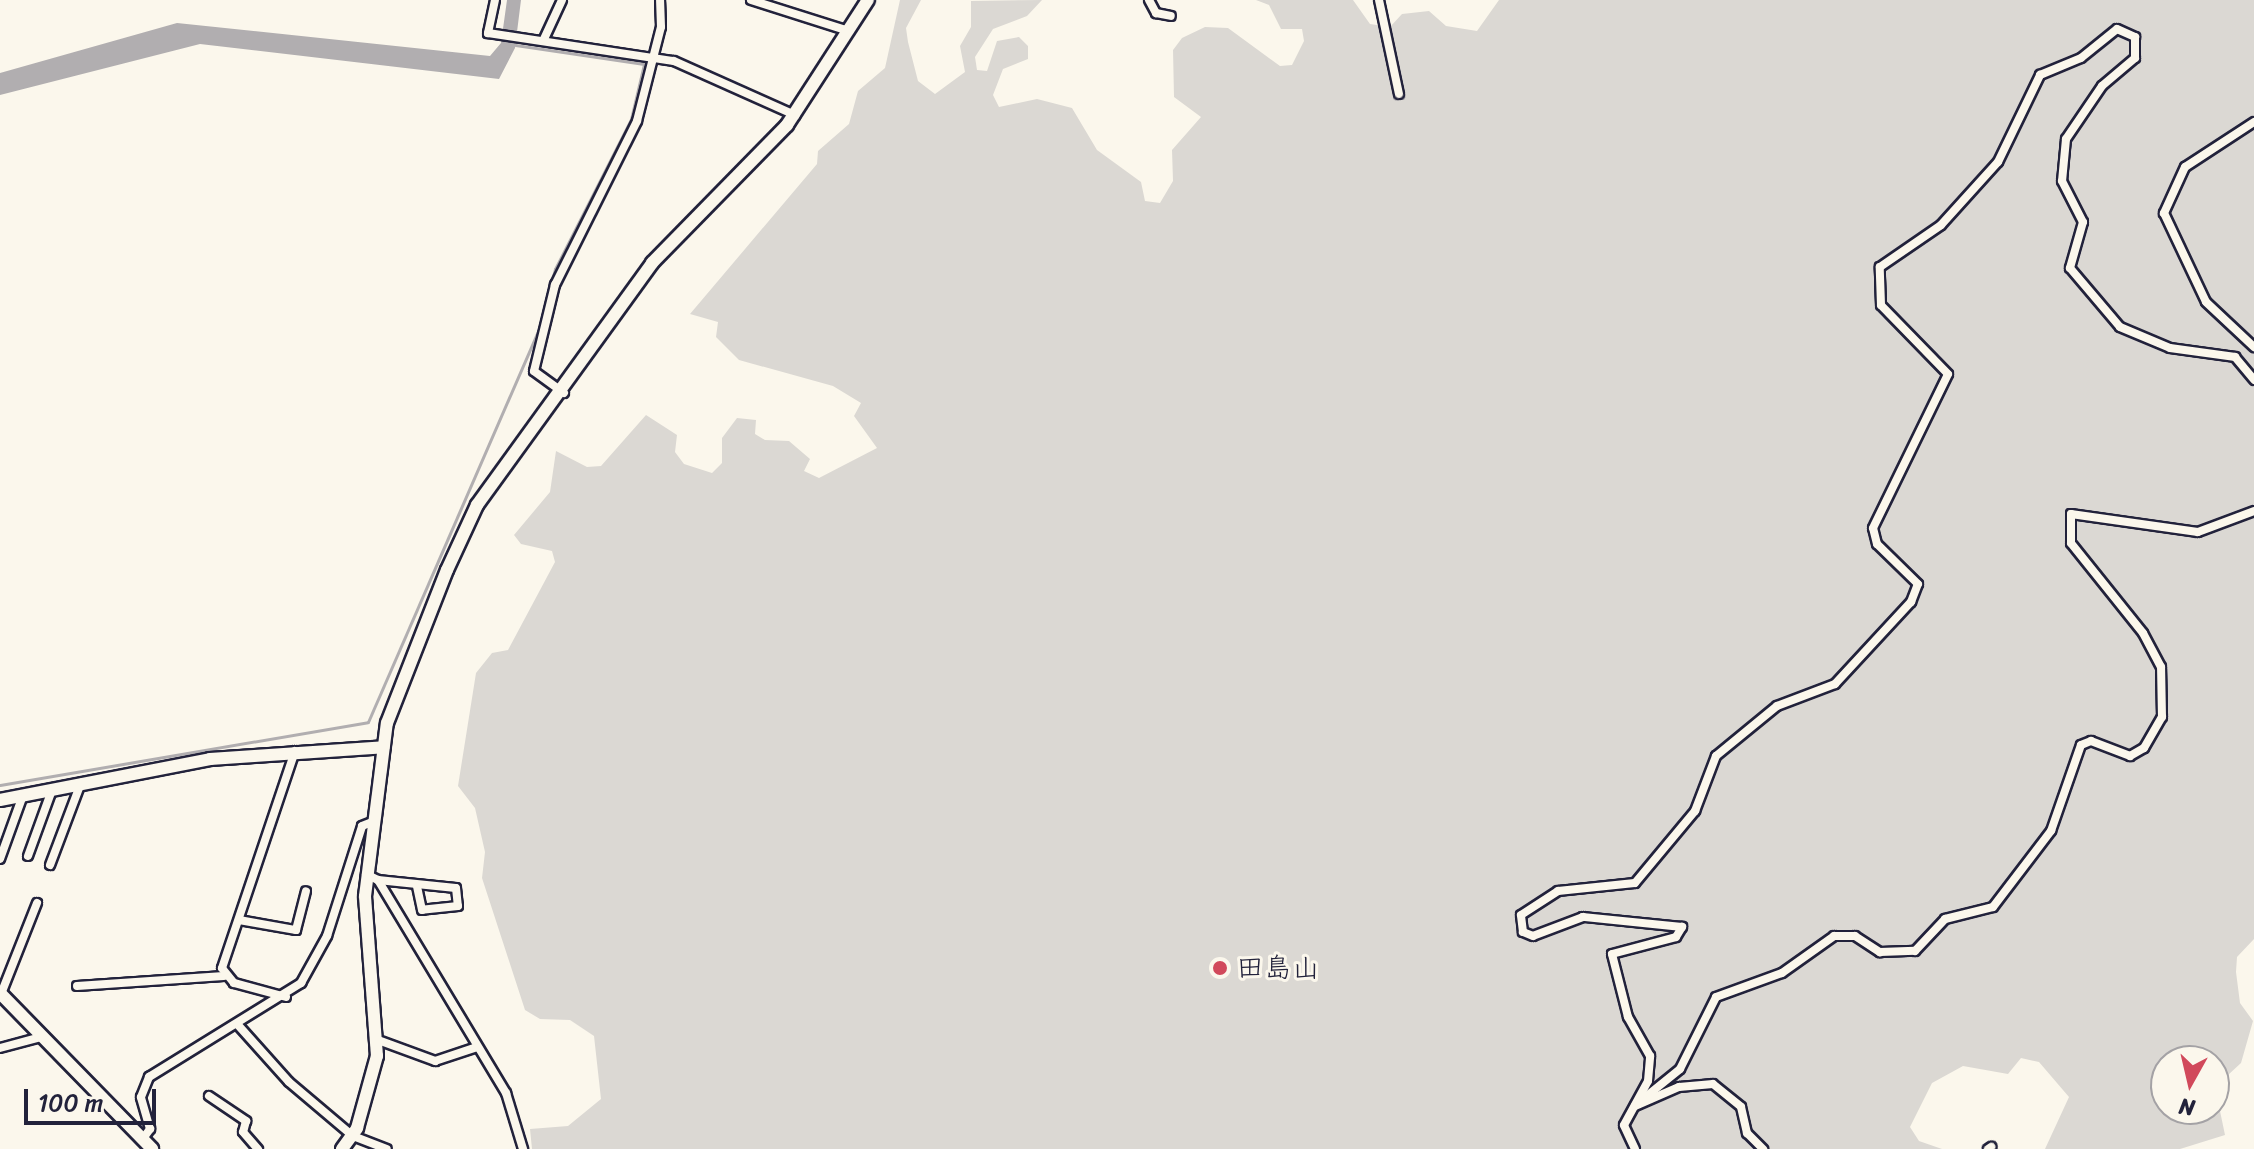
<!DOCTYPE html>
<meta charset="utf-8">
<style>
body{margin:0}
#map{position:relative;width:2254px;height:1149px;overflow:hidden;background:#fbf7ec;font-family:Sriracha,"Klee One",sans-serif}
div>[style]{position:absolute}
.green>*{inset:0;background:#dbd8d3}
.water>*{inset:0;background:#b1aeb0}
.stream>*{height:3px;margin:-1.5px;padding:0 1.5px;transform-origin:1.5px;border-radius:1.5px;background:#b1aeb0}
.roads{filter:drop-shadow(2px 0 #22223b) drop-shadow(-2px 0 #22223b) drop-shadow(0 2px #22223b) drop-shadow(0 -2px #22223b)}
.street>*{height:8px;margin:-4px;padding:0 4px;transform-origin:4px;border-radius:4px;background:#fbf7ec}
.secondary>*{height:12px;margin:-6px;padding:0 6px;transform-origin:6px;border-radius:6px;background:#fbf7ec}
.dots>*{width:22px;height:22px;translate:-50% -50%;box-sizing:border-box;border:4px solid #fbf7ec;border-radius:50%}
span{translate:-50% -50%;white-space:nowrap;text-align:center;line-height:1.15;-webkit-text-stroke:6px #fbf7ec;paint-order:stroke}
.poi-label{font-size:28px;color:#22223b}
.left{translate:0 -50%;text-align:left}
.north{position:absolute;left:2150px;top:1045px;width:80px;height:80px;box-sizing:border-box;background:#fbf7ec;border:2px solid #a4a2a5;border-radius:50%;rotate:188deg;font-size:22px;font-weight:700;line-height:32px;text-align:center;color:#22223b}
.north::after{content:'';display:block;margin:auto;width:28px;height:36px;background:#d1495b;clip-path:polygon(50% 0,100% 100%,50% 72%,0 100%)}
.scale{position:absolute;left:24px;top:1089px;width:132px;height:36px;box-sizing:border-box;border:4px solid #22223b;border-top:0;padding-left:10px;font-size:24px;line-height:28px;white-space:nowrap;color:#22223b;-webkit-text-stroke:6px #fbf7ec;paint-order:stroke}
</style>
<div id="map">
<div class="green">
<div style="clip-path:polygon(evenodd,900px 0,921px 0,906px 28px,908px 42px,918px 81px,935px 94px,965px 72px,960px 46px,971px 27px,971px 1px,1042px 0,1027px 16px,993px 29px,975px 57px,977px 70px,987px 71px,997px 41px,1019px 37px,1028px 46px,1028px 59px,1003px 69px,993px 95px,999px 107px,1037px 99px,1072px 108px,1097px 150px,1141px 182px,1145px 201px,1160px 203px,1173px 181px,1172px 150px,1201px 117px,1174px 97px,1173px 50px,1182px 38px,1205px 27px,1228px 28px,1280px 66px,1292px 65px,1304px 41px,1302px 29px,1281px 29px,1269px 5px,1256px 0,1353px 0,1370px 24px,1390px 27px,1402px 14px,1429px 11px,1446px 26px,1477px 31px,1499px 0,2254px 0,2254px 939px,2237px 957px,2236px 972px,2240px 1003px,2253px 1021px,2241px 1063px,2215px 1087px,2225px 1135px,2180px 1149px,2045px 1149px,2069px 1097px,2039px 1062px,2021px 1058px,2008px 1074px,1963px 1066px,1932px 1083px,1910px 1127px,1919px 1141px,1942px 1149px,532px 1149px,530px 1129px,568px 1126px,601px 1099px,594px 1036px,570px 1020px,540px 1019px,525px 1010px,482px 878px,485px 852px,475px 808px,458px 786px,476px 673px,492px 653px,508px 650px,555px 562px,552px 551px,521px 544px,514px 535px,550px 492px,556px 451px,587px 467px,601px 466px,646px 415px,677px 435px,675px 452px,684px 464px,712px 473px,722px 463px,722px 438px,737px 418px,756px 420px,755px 434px,765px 440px,789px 441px,810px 459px,804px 471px,819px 478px,877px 448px,854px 416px,861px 403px,833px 386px,739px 360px,716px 337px,718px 322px,690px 314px,817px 164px,818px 151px,849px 124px,858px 91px,885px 68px,900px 0,2166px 1061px,2214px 1061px,2214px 1109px,2166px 1109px,2166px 1061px)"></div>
</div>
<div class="water">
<div style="clip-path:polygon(507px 0,521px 0,515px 48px,499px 79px,200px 44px,0 95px,0 73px,177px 23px,490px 56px,501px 43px)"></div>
</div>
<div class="stream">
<div style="left:0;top:785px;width:373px;rotate:-9.7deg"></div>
<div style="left:368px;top:722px;width:429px;rotate:-66.5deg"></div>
<div style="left:539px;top:329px;width:62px;rotate:-75.1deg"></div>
<div style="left:555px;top:269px;width:168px;rotate:-63.1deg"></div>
<div style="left:631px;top:119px;width:57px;rotate:-76.7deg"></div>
<div style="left:644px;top:64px;width:130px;rotate:-171.6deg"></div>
</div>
<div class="roads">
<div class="street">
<div style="left:495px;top:0;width:34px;rotate:102deg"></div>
<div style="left:488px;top:33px;width:188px;rotate:8.6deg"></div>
<div style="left:674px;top:61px;width:133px;rotate:24.1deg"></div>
<div style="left:751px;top:0;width:103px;rotate:17.6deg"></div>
<div style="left:1149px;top:0;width:15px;rotate:62deg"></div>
<div style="left:1156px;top:13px;width:15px;rotate:11deg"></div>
<div style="left:1379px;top:0;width:96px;rotate:78deg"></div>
<div style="left:544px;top:39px;width:43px;rotate:-65.2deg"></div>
<div style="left:2254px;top:122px;width:82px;rotate:146.9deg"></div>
<div style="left:2185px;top:167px;width:51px;rotate:114.5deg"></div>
<div style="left:2164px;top:213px;width:98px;rotate:64.7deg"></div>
<div style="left:2206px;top:302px;width:66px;rotate:43.2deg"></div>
<div style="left:564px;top:393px;width:37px;rotate:-144deg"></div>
<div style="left:534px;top:371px;width:89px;rotate:-76.3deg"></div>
<div style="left:555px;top:285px;width:183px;rotate:-63.4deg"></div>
<div style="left:637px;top:121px;width:97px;rotate:-75.7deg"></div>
<div style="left:661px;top:27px;width:27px;rotate:-92deg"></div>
<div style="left:28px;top:856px;width:70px;rotate:-70deg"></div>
<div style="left:0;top:859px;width:68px;rotate:-70.2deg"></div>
<div style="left:50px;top:865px;width:88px;rotate:-69.3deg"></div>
<div style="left:366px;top:874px;width:13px;rotate:27deg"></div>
<div style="left:378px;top:880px;width:249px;rotate:59deg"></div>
<div style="left:506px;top:1093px;width:59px;rotate:73.1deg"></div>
<div style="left:378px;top:880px;width:78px;rotate:5.9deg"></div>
<div style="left:456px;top:888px;width:18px;rotate:84deg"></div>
<div style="left:458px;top:906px;width:36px;rotate:174deg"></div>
<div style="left:422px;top:910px;width:24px;rotate:-102deg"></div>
<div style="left:239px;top:920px;width:58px;rotate:10deg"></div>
<div style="left:296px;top:930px;width:40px;rotate:-75.6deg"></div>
<div style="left:77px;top:986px;width:147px;rotate:-3.9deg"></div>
<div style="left:1px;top:994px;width:98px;rotate:-68.4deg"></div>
<div style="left:286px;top:997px;width:54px;rotate:-164.9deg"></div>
<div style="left:234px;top:983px;width:19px;rotate:-129deg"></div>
<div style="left:222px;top:968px;width:229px;rotate:-71.4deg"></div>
<div style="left:238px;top:1025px;width:76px;rotate:48.2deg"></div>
<div style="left:289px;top:1082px;width:84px;rotate:40.2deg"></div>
<div style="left:353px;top:1136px;width:36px;rotate:21deg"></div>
<div style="left:378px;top:1040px;width:61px;rotate:20.2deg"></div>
<div style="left:435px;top:1061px;width:44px;rotate:-18.4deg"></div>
<div style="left:0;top:1048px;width:42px;rotate:-15deg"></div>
<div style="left:209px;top:1096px;width:45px;rotate:34deg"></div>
<div style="left:246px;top:1121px;width:11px;rotate:105deg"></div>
<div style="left:243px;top:1132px;width:23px;rotate:49deg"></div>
<div style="left:1638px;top:1103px;width:54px;rotate:-39deg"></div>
<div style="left:1680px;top:1069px;width:80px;rotate:-63.4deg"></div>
<div style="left:1716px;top:997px;width:70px;rotate:-20deg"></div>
<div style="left:1782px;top:973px;width:64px;rotate:-35.4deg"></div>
<div style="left:1834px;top:936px;width:21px"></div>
<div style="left:1855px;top:936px;width:30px;rotate:33deg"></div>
<div style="left:1880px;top:952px;width:35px;rotate:-2deg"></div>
<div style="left:1915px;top:951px;width:44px;rotate:-46.8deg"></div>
<div style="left:1945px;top:919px;width:49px;rotate:-14deg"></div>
<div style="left:1993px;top:907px;width:96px;rotate:-52.7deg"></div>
<div style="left:2051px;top:831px;width:91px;rotate:-70.8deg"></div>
<div style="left:2081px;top:745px;width:11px;rotate:-22deg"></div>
<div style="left:2091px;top:741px;width:42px;rotate:21deg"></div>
<div style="left:2130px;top:756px;width:16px;rotate:-30deg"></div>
<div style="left:2144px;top:748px;width:36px;rotate:-60deg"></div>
<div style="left:2162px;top:717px;width:50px;rotate:-91.1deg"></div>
<div style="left:2161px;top:667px;width:38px;rotate:-118deg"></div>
<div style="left:2143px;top:633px;width:115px;rotate:-128.7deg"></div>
<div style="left:2071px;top:543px;width:29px;rotate:-90deg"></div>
<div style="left:2071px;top:514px;width:128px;rotate:8.1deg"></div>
<div style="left:2198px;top:532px;width:60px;rotate:-20.6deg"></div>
<div style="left:1635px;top:1106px;width:48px;rotate:-23.4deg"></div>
<div style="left:1679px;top:1087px;width:34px;rotate:-5deg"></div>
<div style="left:1713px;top:1084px;width:36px;rotate:39deg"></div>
<div style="left:1741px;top:1107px;width:27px;rotate:77deg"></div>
<div style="left:1747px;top:1133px;width:23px;rotate:45deg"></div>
<div style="left:142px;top:1140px;width:14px;rotate:-54deg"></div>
<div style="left:150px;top:1129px;width:33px;rotate:-106deg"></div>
<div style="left:141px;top:1097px;width:22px;rotate:-68deg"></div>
<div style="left:149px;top:1077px;width:179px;rotate:-31.7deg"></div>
<div style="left:301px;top:983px;width:54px;rotate:-61deg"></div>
<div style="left:327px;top:936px;width:115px;rotate:-72.3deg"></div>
<div style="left:362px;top:826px;width:11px;rotate:-22deg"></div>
<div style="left:1635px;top:1149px;width:26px;rotate:-115deg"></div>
<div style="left:1624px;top:1125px;width:50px;rotate:-61.4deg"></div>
<div style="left:1648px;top:1081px;width:25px;rotate:-85deg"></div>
<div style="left:1650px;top:1056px;width:45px;rotate:-119.4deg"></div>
<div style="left:1628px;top:1017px;width:65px;rotate:-104.3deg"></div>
<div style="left:1612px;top:954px;width:66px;rotate:-14.9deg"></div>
<div style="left:1676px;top:937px;width:12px;rotate:-59deg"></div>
<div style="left:1682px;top:927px;width:100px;rotate:-174.2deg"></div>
<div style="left:1583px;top:917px;width:53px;rotate:159.2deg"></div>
<div style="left:1533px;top:936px;width:11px;rotate:-158deg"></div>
<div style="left:1523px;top:932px;width:17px;rotate:-97deg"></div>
<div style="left:1521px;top:915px;width:44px;rotate:-33deg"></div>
<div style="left:1558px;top:891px;width:77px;rotate:-5.9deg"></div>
<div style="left:1635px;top:883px;width:94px;rotate:-50.2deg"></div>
<div style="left:1695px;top:811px;width:59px;rotate:-69.1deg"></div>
<div style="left:1716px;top:756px;width:79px;rotate:-39.3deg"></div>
<div style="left:1777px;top:706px;width:62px;rotate:-20.8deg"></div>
<div style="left:1835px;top:684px;width:112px;rotate:-47.2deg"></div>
<div style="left:1911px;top:602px;width:19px;rotate:-69deg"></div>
<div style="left:1918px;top:584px;width:57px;rotate:-135.7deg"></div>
<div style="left:1877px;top:544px;width:16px;rotate:-104deg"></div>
<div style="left:1873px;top:528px;width:171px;rotate:-64deg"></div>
<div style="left:1948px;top:374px;width:96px;rotate:-134.2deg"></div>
<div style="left:1881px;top:305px;width:38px;rotate:-92deg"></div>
<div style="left:1880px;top:267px;width:74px;rotate:-34.5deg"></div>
<div style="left:1941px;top:225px;width:85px;rotate:-47.9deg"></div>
<div style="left:1998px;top:162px;width:97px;rotate:-64.2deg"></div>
<div style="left:2040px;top:75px;width:44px;rotate:-22.5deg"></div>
<div style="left:2081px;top:58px;width:46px;rotate:-38.9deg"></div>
<div style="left:2117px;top:29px;width:20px;rotate:24deg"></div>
<div style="left:2135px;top:37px;width:21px;rotate:90deg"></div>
<div style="left:2135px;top:58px;width:43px;rotate:139.7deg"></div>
<div style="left:2102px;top:86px;width:64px;rotate:124.2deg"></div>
<div style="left:2066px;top:139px;width:42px;rotate:95.4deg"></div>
<div style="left:2062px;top:181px;width:46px;rotate:62.9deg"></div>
<div style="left:2083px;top:222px;width:48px;rotate:105.8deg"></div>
<div style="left:2070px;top:268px;width:77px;rotate:49.7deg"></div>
<div style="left:2120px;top:327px;width:54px;rotate:22.8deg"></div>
<div style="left:2170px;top:348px;width:66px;rotate:7.9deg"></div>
<div style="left:2235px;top:357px;width:30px;rotate:50deg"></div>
<div style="left:1988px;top:1149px;width:4px;rotate:-34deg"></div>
</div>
<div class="secondary">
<div style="left:0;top:800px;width:214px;rotate:-11deg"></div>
<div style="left:210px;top:759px;width:174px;rotate:-3.9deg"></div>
<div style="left:0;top:993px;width:218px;rotate:45.7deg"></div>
<div style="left:342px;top:1149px;width:26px;rotate:-54deg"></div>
<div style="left:357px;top:1128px;width:75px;rotate:-74.5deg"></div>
<div style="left:377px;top:1056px;width:160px;rotate:-94.3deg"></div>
<div style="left:365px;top:896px;width:174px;rotate:-82.8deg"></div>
<div style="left:387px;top:723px;width:164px;rotate:-68.6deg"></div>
<div style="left:447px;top:570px;width:72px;rotate:-65.2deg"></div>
<div style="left:477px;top:505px;width:299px;rotate:-54.1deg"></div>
<div style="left:652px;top:263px;width:193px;rotate:-45.6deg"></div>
<div style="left:787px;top:125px;width:149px;rotate:-57.1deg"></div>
</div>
</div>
<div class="dots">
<div style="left:1220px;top:968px;background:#d1495b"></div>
</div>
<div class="poi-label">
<span class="left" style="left:1236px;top:968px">田島山</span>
</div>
<div class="north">N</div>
<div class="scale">100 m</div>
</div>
